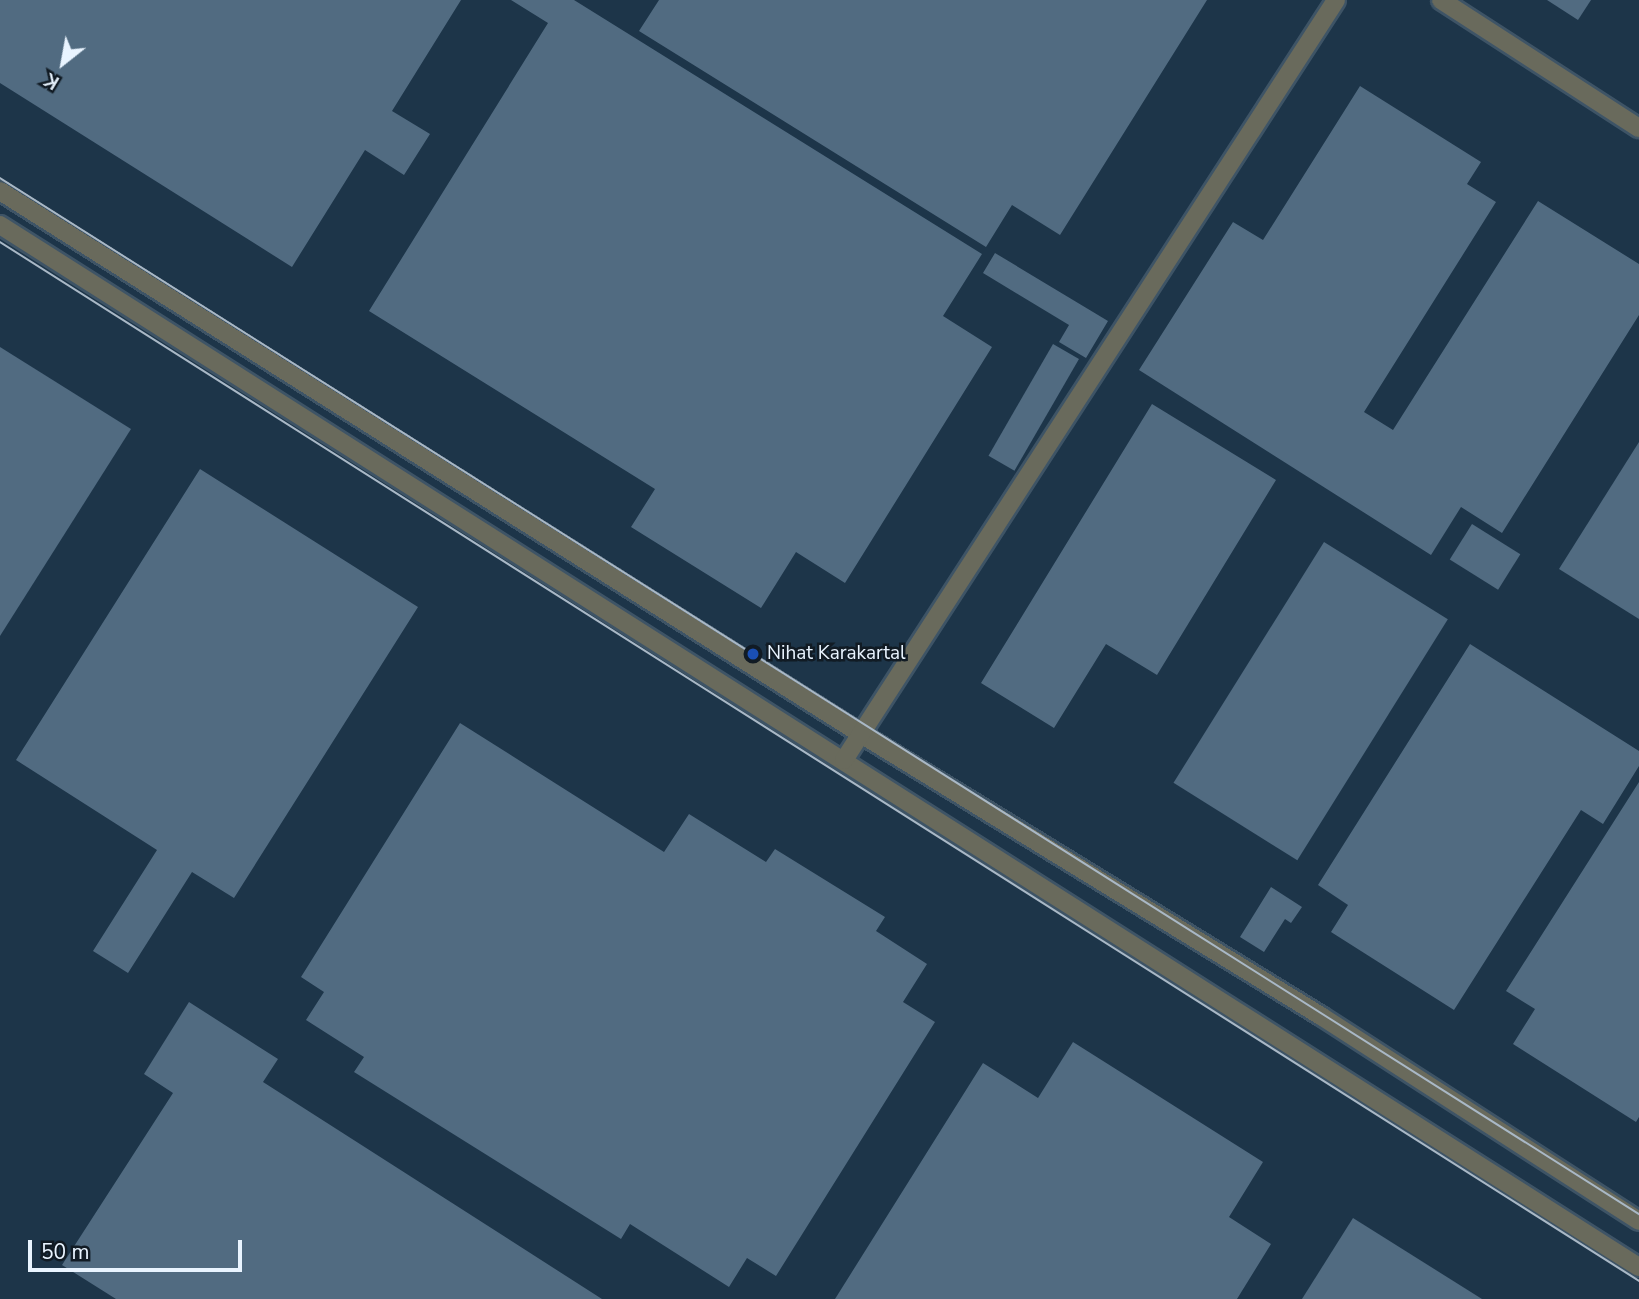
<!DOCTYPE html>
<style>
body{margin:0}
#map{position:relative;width:1639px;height:1299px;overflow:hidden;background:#1d3549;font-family:"Nunito Sans",sans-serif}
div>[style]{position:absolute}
.building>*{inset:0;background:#516b81;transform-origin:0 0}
.roads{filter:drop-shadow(2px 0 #3e5466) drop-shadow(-2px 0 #3e5466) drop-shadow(0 2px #3e5466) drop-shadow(0 -2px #3e5466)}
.minor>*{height:18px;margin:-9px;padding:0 9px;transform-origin:9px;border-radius:9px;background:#696a5c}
.tram>*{height:2px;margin:-1px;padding:0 1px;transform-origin:1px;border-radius:1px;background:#a9b8c6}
.dots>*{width:19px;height:19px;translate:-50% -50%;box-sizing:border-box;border:4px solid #111b24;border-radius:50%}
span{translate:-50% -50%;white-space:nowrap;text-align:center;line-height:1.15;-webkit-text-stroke:5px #111b24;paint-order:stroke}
.poi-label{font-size:19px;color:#e9f4ff}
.left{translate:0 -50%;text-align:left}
.north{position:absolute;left:28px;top:28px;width:70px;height:70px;-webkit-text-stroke:5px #111b24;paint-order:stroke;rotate:211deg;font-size:19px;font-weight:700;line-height:28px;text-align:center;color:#e9f4ff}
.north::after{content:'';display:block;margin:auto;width:24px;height:32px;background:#e9f4ff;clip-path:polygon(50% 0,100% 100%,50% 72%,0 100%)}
.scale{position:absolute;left:28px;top:1240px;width:214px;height:32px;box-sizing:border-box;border:4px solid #e9f4ff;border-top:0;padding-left:9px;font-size:21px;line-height:24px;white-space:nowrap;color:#e9f4ff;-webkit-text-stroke:5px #111b24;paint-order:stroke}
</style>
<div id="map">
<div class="building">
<div style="clip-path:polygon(0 0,461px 0,392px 111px,430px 134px,404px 175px,365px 150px,292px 267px,0 83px)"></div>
<div style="clip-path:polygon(511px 0,574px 0,982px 254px,943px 316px,992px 347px,845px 583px,796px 552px,761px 608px,631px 527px,655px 489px,369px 311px,548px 23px)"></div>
<div style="clip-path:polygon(659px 0,1207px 0,1060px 235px,1012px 205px,986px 247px,639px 31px)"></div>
<div style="clip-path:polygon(1547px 0,1591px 0,1578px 20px)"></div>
<div style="clip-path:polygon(1360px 86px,1481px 162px,1467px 184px,1496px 202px,1364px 412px,1393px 430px,1538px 201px,1639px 264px,1639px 315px,1502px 533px,1461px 507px,1431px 555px,1139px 370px,1233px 222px,1263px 240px)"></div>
<div style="clip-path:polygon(995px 253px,1108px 321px,1086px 358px,1059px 342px,1069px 325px,983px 273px)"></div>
<div style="left:1053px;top:344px;width:30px;height:129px;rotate:30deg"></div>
<div style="clip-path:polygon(0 347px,131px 429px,0 636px)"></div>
<div style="clip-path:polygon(1152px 404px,1276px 480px,1157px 675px,1106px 644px,1054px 728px,981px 683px)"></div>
<div style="clip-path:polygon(1639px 442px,1639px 619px,1559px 569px)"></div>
<div style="clip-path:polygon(200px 469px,418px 607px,234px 898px,192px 872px,128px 973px,93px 951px,157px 850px,16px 760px)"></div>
<div style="left:1472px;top:524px;width:57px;height:42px;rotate:32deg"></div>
<div style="left:1324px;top:542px;width:146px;height:284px;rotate:32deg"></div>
<div style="clip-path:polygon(1470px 644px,1639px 751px,1639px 766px,1603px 824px,1581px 810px,1454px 1010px,1331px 932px,1348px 905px,1318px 885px)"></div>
<div style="clip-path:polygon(460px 723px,664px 852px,689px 814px,766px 862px,775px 849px,885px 917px,876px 931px,927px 964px,903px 1002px,935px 1022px,776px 1276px,747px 1258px,729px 1287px,630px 1224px,621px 1239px,354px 1072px,364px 1057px,306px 1020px,324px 992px,301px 977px)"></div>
<div style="clip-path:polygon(1639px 782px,1639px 1117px,1636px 1122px,1513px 1044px,1535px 1009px,1506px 991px)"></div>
<div style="clip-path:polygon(1271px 887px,1302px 907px,1291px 923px,1285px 919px,1264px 952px,1240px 937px)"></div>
<div style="clip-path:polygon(189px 1002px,278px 1059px,263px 1082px,602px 1299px,116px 1299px,62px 1265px,173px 1093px,144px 1074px)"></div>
<div style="clip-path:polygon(1073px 1042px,1263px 1162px,1229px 1217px,1271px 1244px,1237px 1299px,835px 1299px,983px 1063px,1038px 1098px)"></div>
<div style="clip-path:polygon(1353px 1218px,1482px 1299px,1302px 1299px)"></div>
</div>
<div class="roads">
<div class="minor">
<div style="left:1441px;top:0;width:236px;rotate:32.9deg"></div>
<div style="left:0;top:191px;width:1018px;rotate:32.24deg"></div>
<div style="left:861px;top:734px;width:540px;rotate:31.51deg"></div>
<div style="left:1321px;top:1016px;width:378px;rotate:32.8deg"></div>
<div style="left:0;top:225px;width:1942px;rotate:32.45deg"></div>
<div style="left:844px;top:760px;width:905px;rotate:-57.08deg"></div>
</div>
</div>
<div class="tram">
<div style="left:0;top:178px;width:1939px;rotate:32.3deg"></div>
<div style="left:0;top:242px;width:1941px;rotate:32.37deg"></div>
</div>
<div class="dots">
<div style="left:753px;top:654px;background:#1a4fb4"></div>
</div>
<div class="poi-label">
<span class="left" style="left:767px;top:654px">Nihat Karakartal</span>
</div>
<div class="north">K</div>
<div class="scale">50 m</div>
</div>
